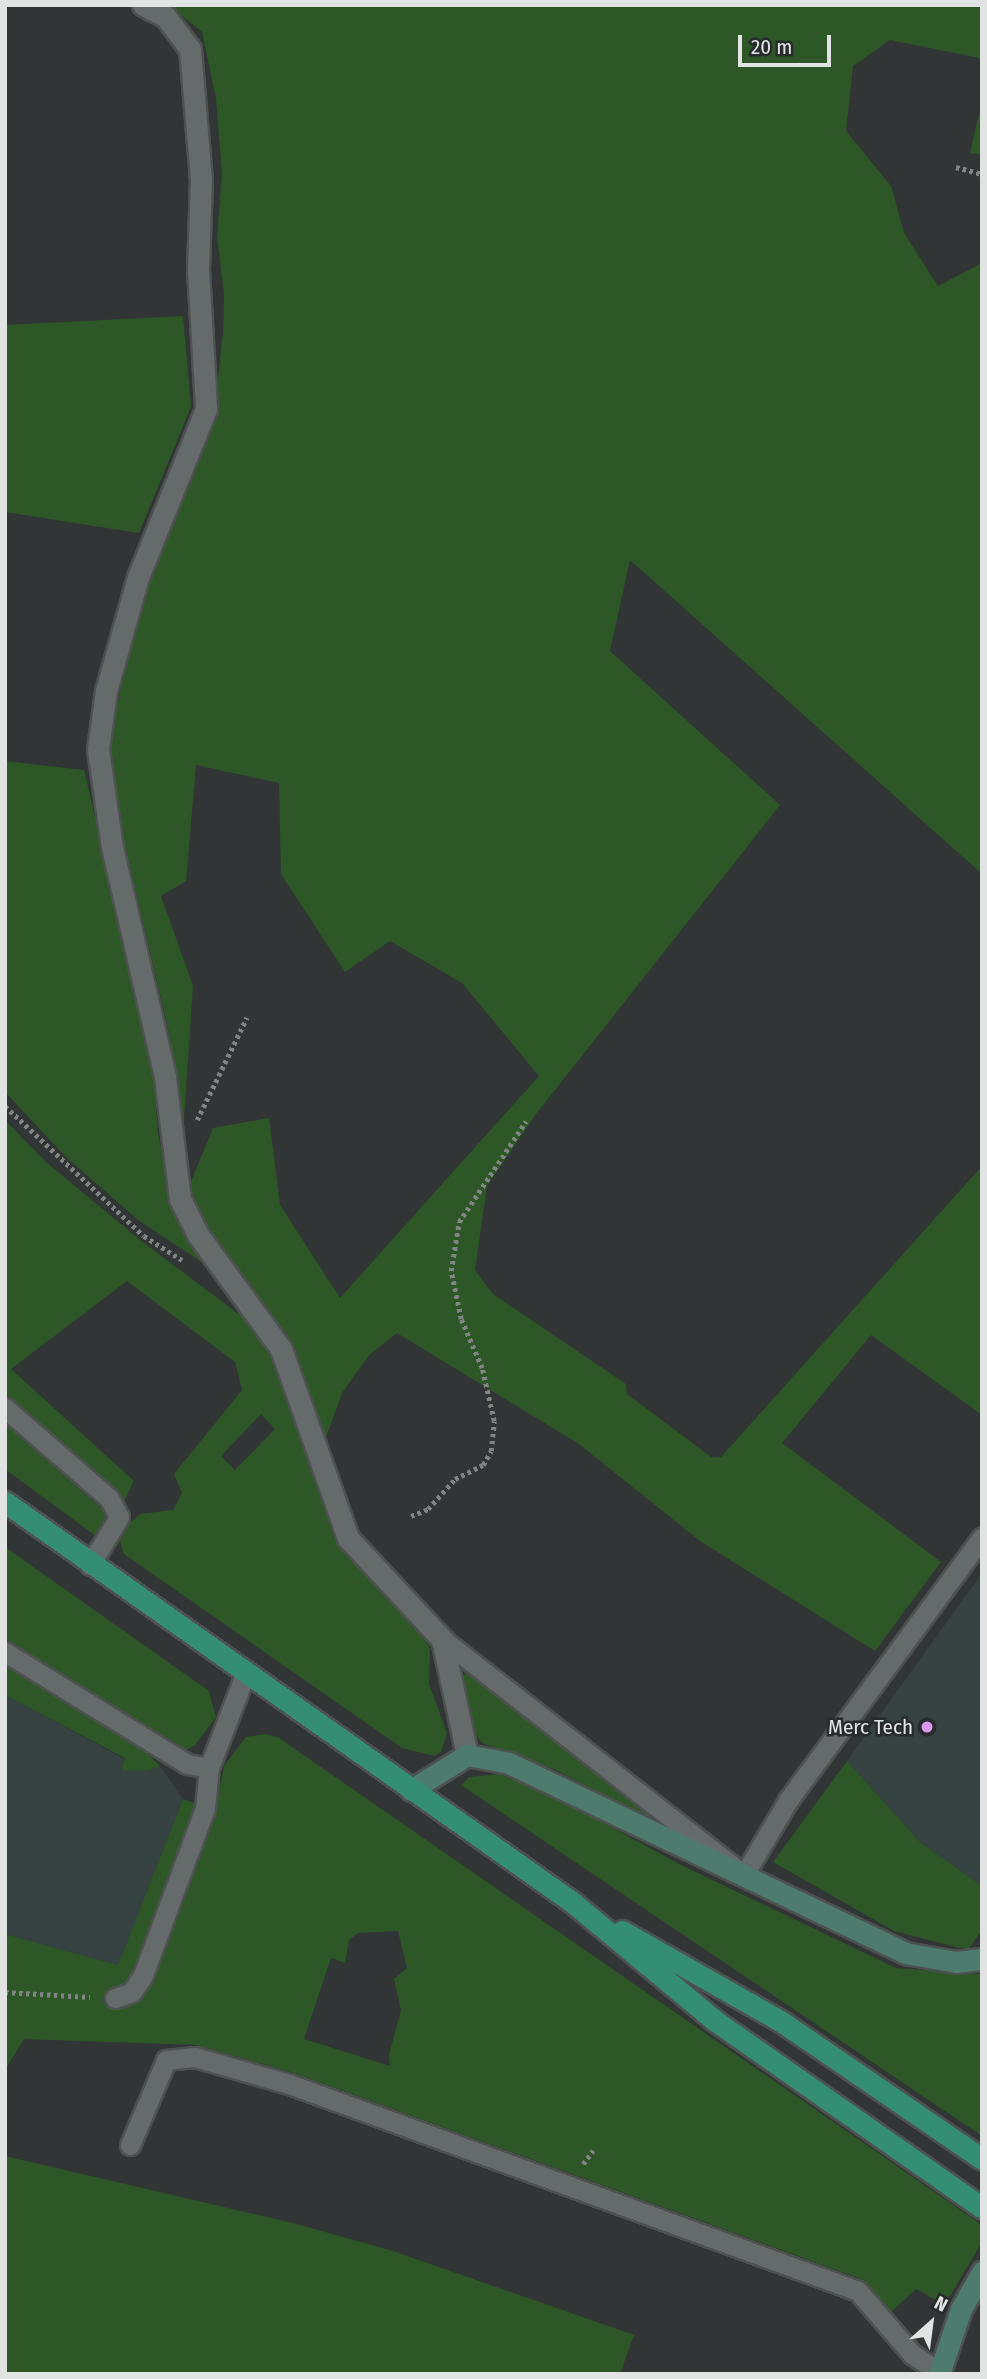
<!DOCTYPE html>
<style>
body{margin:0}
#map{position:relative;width:987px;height:2379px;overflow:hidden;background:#313535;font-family:"Fira Sans Condensed",sans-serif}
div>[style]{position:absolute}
.built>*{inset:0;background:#374342}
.green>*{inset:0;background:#2d5726}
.path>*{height:4.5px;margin-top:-2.25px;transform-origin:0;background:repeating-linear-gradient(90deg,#808483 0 3.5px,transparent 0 7px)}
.roads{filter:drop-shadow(2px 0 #4d5150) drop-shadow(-2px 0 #4d5150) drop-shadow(0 2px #4d5150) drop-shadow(0 -2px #4d5150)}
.lane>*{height:19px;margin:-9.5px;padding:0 9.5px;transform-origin:9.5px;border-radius:9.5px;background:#656a6a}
.street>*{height:21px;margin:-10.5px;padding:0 10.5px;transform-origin:10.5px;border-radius:10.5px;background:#656a6a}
.secondary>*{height:21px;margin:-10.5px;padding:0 10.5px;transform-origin:10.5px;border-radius:10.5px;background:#4d7c6f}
.primary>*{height:21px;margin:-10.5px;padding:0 10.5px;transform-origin:10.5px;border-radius:10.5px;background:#348e74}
.dots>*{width:19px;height:19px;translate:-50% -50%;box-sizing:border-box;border:4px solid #272b2b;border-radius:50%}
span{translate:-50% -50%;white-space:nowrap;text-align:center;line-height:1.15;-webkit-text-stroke:5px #272b2b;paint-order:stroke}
.poi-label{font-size:21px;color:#e1e4e3}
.right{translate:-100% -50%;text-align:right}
.frame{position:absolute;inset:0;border:7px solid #e1e4e3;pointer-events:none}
.north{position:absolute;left:896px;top:2288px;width:70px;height:70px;-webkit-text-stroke:5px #272b2b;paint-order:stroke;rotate:28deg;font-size:19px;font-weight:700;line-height:28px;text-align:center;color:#e1e4e3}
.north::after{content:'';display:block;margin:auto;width:24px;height:32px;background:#e1e4e3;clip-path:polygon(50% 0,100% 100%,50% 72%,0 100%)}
.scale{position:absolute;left:738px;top:35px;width:93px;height:32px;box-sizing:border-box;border:4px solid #e1e4e3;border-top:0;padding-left:9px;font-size:21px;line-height:24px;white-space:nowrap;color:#e1e4e3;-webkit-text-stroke:5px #272b2b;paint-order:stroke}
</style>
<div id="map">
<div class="built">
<div style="clip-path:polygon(982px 1573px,982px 1886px,920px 1842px,847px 1761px)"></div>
<div style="clip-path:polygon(5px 1695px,125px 1759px,121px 1769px,145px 1771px,160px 1766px,183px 1799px,118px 1965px,5px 1934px)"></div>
</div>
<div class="green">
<div style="clip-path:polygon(169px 5px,982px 5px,982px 63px,979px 58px,890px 40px,853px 66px,846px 131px,891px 186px,904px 233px,938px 286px,982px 263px,982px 874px,630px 560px,610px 651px,780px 805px,536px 1114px,487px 1186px,475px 1270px,493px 1294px,626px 1384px,627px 1394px,711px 1457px,721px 1457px,982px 1166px,982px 1415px,871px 1335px,782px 1443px,941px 1562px,875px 1651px,700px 1541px,579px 1444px,397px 1333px,369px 1355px,342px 1393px,325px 1440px,292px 1347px,200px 1216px,190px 1184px,213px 1128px,269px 1118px,280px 1205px,340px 1298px,539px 1076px,462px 983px,390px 941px,345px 972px,281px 874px,279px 783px,196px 765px,186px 881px,161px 896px,193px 986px,183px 1133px,168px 1028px,106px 764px,137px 606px,214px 417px,223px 332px,224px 294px,217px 237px,222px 174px,216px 98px,202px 32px)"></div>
<div style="clip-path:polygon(982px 101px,982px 155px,970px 153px)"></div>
<div style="clip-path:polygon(183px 316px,191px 407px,139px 533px,5px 512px,5px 325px)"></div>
<div style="clip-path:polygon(5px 761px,84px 770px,153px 1063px,158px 1133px,173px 1211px,206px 1265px,138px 1220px,66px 1157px,5px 1092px)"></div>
<div style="clip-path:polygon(evenodd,5px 1120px,47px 1163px,140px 1240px,244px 1318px,264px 1345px,278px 1371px,334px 1537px,363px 1574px,405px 1613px,430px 1648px,429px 1684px,447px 1733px,441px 1752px,434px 1756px,402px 1748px,124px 1554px,120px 1541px,131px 1522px,140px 1514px,173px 1510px,182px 1493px,174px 1474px,242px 1390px,235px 1362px,127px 1281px,11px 1369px,134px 1481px,123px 1503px,5px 1400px,5px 1120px,261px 1414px,275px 1429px,235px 1470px,221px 1456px,261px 1414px)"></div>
<div style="clip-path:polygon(5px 1424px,102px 1509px,106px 1516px,97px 1537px,5px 1469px)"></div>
<div style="clip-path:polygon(5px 1547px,209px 1691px,216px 1717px,195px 1745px,185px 1751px,146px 1730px,5px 1644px)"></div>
<div style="clip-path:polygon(5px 1662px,148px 1754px,160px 1766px,145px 1771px,121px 1770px,125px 1758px,5px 1695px)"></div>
<div style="clip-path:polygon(469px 1672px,676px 1833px,556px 1770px,482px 1743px,467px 1723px,458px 1678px)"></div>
<div style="clip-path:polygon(evenodd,266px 1734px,279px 1738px,982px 2225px,982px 2242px,950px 2296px,938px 2301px,916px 2289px,891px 2312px,864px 2280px,291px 2072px,196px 2045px,24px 2039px,5px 2070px,5px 1934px,118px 1965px,183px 1799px,215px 1811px,224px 1766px,246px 1737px,266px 1734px,398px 1931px,407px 1968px,394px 1979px,401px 2010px,389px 2055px,390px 2066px,304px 2039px,331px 1958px,345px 1963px,349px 1940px,358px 1933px,398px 1931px)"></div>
<div style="clip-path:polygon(847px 1761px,920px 1842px,982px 1886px,982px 1930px,968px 1950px,894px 1931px,773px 1862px)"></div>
<div style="clip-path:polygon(499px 1774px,556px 1797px,679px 1864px,896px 1968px,982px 1974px,982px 2136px,461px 1785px,469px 1777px)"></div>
<div style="clip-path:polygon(5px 2156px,293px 2223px,393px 2251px,634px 2335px,620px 2374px,5px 2374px)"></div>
</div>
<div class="path">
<div style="left:956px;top:167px;width:27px;rotate:15deg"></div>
<div style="left:5px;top:1106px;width:190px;rotate:43.1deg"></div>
<div style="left:144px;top:1236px;width:45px;rotate:32.3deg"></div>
<div style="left:197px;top:1120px;width:114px;rotate:-64.1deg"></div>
<div style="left:411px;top:1516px;width:18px;rotate:-22deg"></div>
<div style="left:428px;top:1509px;width:40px;rotate:-48deg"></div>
<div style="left:455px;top:1479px;width:31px;rotate:-27deg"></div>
<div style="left:483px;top:1465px;width:16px;rotate:-60deg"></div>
<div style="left:491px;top:1451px;width:30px;rotate:-84deg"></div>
<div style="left:494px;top:1421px;width:54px;rotate:-102.8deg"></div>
<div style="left:482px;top:1368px;width:53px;rotate:-113.2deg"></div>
<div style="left:461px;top:1319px;width:49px;rotate:-101.8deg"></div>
<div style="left:451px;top:1271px;width:50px;rotate:-80.7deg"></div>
<div style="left:459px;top:1222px;width:121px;rotate:-56.4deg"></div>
<div style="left:5px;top:1992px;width:85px;rotate:3.4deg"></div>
<div style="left:583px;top:2164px;width:17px;rotate:-54deg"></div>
</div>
<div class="roads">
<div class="lane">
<div style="left:5px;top:1408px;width:138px;rotate:40.9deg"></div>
<div style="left:109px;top:1498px;width:21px;rotate:62deg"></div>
<div style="left:119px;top:1517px;width:56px;rotate:121.1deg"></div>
<div style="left:442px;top:1639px;width:383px;rotate:38deg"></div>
<div style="left:744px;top:1875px;width:88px;rotate:-59.4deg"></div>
<div style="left:789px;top:1799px;width:325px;rotate:-53.6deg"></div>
<div style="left:5px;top:1652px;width:214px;rotate:31.6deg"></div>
<div style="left:187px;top:1764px;width:22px;rotate:10deg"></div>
<div style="left:115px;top:1998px;width:18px;rotate:-19deg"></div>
<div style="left:132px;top:1992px;width:20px;rotate:-57deg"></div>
<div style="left:143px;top:1975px;width:178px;rotate:-69.6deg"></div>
<div style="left:205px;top:1808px;width:40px;rotate:-84.3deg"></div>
<div style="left:209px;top:1768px;width:103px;rotate:-68.9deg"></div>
<div style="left:130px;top:2145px;width:92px;rotate:-67deg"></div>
<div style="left:166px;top:2060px;width:29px;rotate:-6deg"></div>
<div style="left:195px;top:2057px;width:98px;rotate:16deg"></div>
<div style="left:289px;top:2084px;width:605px;rotate:19.99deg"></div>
<div style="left:858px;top:2291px;width:83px;rotate:49.4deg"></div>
<div style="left:912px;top:2354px;width:32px;rotate:34deg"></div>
</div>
<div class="street">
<div style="left:143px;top:5px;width:25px;rotate:27deg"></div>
<div style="left:165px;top:16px;width:41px;rotate:52.9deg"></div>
<div style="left:190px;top:49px;width:130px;rotate:85.2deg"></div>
<div style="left:201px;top:179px;width:90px;rotate:91.9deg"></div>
<div style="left:198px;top:269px;width:140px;rotate:86.7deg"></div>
<div style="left:206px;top:409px;width:181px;rotate:112deg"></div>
<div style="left:138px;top:577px;width:118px;rotate:105.7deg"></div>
<div style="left:106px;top:691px;width:59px;rotate:97.9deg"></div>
<div style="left:98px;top:749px;width:99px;rotate:81.9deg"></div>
<div style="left:112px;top:847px;width:236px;rotate:77deg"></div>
<div style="left:165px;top:1077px;width:123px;rotate:83deg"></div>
<div style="left:180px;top:1199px;width:40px;rotate:63.4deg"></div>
<div style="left:198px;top:1235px;width:141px;rotate:53.9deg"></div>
<div style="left:281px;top:1349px;width:201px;rotate:70.5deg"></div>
<div style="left:348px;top:1538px;width:138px;rotate:47.1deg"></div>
<div style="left:442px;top:1639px;width:119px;rotate:77.8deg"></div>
</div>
<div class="secondary">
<div style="left:411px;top:1790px;width:66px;rotate:-32deg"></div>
<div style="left:467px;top:1755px;width:43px;rotate:10.8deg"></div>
<div style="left:509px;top:1763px;width:439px;rotate:25.6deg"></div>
<div style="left:905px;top:1953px;width:52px;rotate:10deg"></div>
<div style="left:956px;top:1962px;width:26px;rotate:-7deg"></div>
<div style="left:939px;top:2374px;width:69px;rotate:-71.3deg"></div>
<div style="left:961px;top:2309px;width:43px;rotate:-60.4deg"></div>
</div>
<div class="primary">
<div style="left:5px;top:1502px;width:694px;rotate:35.2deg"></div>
<div style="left:572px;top:1902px;width:185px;rotate:39.7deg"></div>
<div style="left:714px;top:2020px;width:327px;rotate:35deg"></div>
<div style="left:622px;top:1931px;width:184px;rotate:29.6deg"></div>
<div style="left:782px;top:2022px;width:242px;rotate:34.4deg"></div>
</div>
</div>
<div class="dots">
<div style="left:927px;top:1727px;background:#dc99f4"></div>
</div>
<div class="poi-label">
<span class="right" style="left:913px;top:1727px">Merc Tech</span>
</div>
<div class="frame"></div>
<div class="north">N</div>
<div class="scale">20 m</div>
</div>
